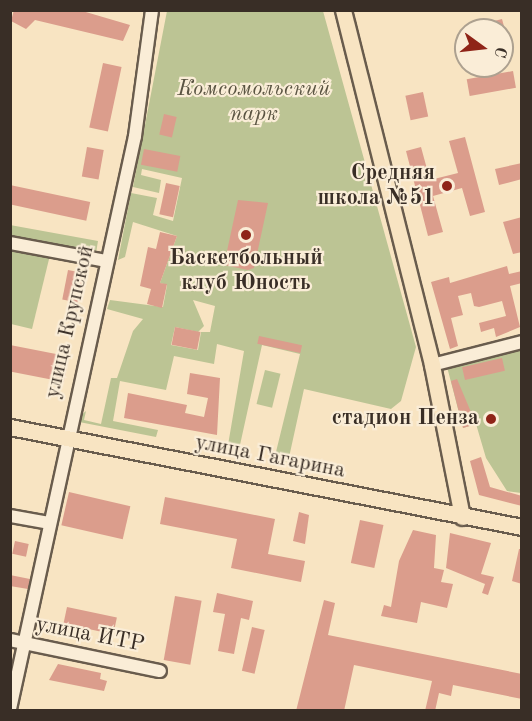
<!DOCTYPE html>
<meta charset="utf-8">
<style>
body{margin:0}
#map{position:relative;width:532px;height:721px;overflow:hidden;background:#f8e4c2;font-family:"Old Standard TT",serif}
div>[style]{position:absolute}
.green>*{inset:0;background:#bcc494;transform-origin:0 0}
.building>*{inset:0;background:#db9d8c;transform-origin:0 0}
.roads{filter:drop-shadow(2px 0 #695c4d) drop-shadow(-2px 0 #695c4d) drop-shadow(0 2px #695c4d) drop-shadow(0 -2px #695c4d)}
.minor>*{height:12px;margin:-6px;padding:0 6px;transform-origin:6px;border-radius:6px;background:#faedd7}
.major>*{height:15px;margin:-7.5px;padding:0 7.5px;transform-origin:7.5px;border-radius:7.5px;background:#f8e4c2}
.dots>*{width:16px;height:16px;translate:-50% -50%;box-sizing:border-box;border:3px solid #faedd7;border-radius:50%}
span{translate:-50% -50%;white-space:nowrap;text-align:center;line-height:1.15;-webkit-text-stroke:4.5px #faedd7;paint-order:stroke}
.park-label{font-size:22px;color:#5a5442;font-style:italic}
.poi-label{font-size:22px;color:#392e26;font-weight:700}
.right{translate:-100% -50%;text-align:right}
.street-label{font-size:22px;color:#392e26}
.frame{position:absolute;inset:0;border:12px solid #392e26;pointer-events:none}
.north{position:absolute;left:454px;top:18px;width:60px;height:60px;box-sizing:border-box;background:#faedd7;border:2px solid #ada190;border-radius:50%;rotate:105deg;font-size:16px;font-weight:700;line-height:24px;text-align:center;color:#392e26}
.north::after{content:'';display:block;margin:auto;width:21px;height:27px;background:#8f2418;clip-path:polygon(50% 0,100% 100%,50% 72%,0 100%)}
</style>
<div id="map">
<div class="green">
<div style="clip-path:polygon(evenodd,167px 11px,323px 11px,416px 347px,401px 401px,391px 409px,304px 389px,288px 462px,274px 460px,300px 354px,262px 345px,240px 445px,234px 452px,219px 449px,228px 445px,244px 351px,217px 344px,214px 364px,174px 356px,166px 390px,120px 381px,113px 421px,158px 430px,156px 437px,74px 421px,86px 411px,84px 420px,101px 424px,111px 378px,117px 378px,133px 331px,143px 319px,107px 309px,110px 300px,163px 307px,167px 285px,160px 283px,177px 236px,133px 222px,125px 257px,118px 260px,131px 193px,157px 198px,153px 215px,173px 221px,182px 178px,142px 169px,141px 175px,161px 180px,159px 193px,133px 187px,167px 11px,193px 300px,215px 306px,210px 332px,201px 332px,198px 350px,171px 345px,175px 327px,198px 332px,204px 326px,193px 300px)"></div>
<div style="clip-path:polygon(10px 225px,98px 241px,96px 253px,11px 236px)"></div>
<div style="clip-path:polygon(11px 247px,50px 255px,32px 329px,11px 324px)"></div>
<div style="clip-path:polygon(521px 345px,521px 493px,507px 491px,486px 458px,476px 424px,463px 428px,446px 363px)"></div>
<div style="left:265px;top:370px;width:16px;height:35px;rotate:14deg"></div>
</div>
<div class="building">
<div style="clip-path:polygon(14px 10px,79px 10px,130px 25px,123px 41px,35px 20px,26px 29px,11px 21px)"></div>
<div style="clip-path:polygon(502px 19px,505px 30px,467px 30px,467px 28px)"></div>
<div style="left:103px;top:63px;width:19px;height:66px;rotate:12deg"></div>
<div style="left:513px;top:71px;width:17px;height:47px;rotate:80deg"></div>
<div style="left:423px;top:92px;width:25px;height:18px;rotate:78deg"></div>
<div style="left:164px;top:114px;width:13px;height:21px;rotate:13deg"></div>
<div style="clip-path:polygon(465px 137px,485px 212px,470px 216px,462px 188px,433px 196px,443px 232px,428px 236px,406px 151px,421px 147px,430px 180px,458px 173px,449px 141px)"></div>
<div style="left:87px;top:147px;width:17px;height:30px;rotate:10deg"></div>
<div style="left:144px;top:149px;width:37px;height:16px;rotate:11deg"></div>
<div style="clip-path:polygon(522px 163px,522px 179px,499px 185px,495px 169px)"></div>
<div style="left:166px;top:183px;width:14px;height:32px;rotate:12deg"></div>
<div style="left:10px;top:185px;width:82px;height:19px;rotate:12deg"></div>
<div style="clip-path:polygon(238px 200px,268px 203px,254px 268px,248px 270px,224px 265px)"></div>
<div style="clip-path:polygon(522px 217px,522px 252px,513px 254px,503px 222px)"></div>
<div style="clip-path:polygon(160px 232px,177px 236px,160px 283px,167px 284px,162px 308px,147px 304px,151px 289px,140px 286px,148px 247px,156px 249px)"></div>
<div style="clip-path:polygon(507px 266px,509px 274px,522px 271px,522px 283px,510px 286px,520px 327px,496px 337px,494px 328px,481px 332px,479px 323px,506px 316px,502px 301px,479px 307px,474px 306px,471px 293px,458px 296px,463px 315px,451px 318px,458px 346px,450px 349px,431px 282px,449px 277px,450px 283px)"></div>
<div style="left:68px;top:270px;width:16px;height:30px;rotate:11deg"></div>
<div style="left:175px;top:327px;width:26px;height:18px;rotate:11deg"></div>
<div style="left:259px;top:336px;width:44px;height:8px;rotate:12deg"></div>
<div style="left:10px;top:345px;width:60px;height:26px;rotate:11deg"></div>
<div style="left:502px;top:358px;width:13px;height:41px;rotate:77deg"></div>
<div style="clip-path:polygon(190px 373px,220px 378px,217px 435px,124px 418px,128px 393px,187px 405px,185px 413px,204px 417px,208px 398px,187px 394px)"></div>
<div style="clip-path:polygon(457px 379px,476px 424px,463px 428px,451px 381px)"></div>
<div style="clip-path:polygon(481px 457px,490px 487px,522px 496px,522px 506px,479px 495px,470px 461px)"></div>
<div style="left:69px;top:492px;width:63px;height:34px;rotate:13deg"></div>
<div style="clip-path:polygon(165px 497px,275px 519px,268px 554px,305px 561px,301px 582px,231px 568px,237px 539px,160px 524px)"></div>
<div style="clip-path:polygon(299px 512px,309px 515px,305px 544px,293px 541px)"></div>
<div style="left:360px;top:520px;width:24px;height:44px;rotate:12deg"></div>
<div style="clip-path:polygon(413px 530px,436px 535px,434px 568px,444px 570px,441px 582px,453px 584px,447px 608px,421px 602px,417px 623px,381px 616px,384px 605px,391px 607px,399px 561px)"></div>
<div style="clip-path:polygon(450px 533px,491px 543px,481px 574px,494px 577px,488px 595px,482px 593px,485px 584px,446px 568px)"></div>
<div style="left:15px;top:541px;width:14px;height:13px;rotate:12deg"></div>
<div style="clip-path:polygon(519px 549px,522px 549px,522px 584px,512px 581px)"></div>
<div style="clip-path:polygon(10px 575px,30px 579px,28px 589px,10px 586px)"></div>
<div style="clip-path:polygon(217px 593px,253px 601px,249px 620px,241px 618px,234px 654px,218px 651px,225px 614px,213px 612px)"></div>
<div style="left:175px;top:596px;width:27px;height:65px;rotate:10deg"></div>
<div style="clip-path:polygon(324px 600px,335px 603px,328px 635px,522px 674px,522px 699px,453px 685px,451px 696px,439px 693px,435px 711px,425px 711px,432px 681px,354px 665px,344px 711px,296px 711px)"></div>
<div style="left:67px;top:607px;width:51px;height:17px;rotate:12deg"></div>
<div style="left:252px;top:627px;width:13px;height:45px;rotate:13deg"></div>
<div style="clip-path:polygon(58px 664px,101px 673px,100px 679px,107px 681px,104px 691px,49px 680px)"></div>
</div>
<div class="roads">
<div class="minor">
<div style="left:10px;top:243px;width:98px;rotate:10.6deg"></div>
<div style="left:432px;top:365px;width:93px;rotate:-14.3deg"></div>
<div style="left:10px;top:516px;width:39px;rotate:10deg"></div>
<div style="left:10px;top:640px;width:153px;rotate:11.7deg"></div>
<div style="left:10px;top:709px;width:586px;rotate:-77.69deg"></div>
<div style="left:135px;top:136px;width:127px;rotate:-82.3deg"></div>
</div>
<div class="major">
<div style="left:343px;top:10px;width:366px;rotate:75.9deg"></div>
<div style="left:432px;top:365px;width:155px;rotate:78.8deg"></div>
<div style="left:10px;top:427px;width:522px;rotate:11.05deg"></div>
</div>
</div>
<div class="dots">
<div style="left:447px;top:186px;background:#8f2418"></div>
<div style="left:246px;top:235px;background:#8f2418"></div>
<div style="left:491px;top:419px;background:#8f2418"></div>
</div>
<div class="park-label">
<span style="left:254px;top:102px">Комсомольский<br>парк</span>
</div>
<div class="poi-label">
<span class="right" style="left:435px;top:186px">Средняя<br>школа №51</span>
<span style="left:246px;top:271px">Баскетбольный<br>клуб Юность</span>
<span class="right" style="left:479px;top:419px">стадион Пенза</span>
</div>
<div class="street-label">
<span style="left:70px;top:322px;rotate:-77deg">улица Крупской</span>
<span style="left:270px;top:457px;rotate:11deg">улица Гагарина</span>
<span style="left:90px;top:635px;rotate:11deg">улица ИТР</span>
</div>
<div class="frame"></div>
<div class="north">С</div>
</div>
